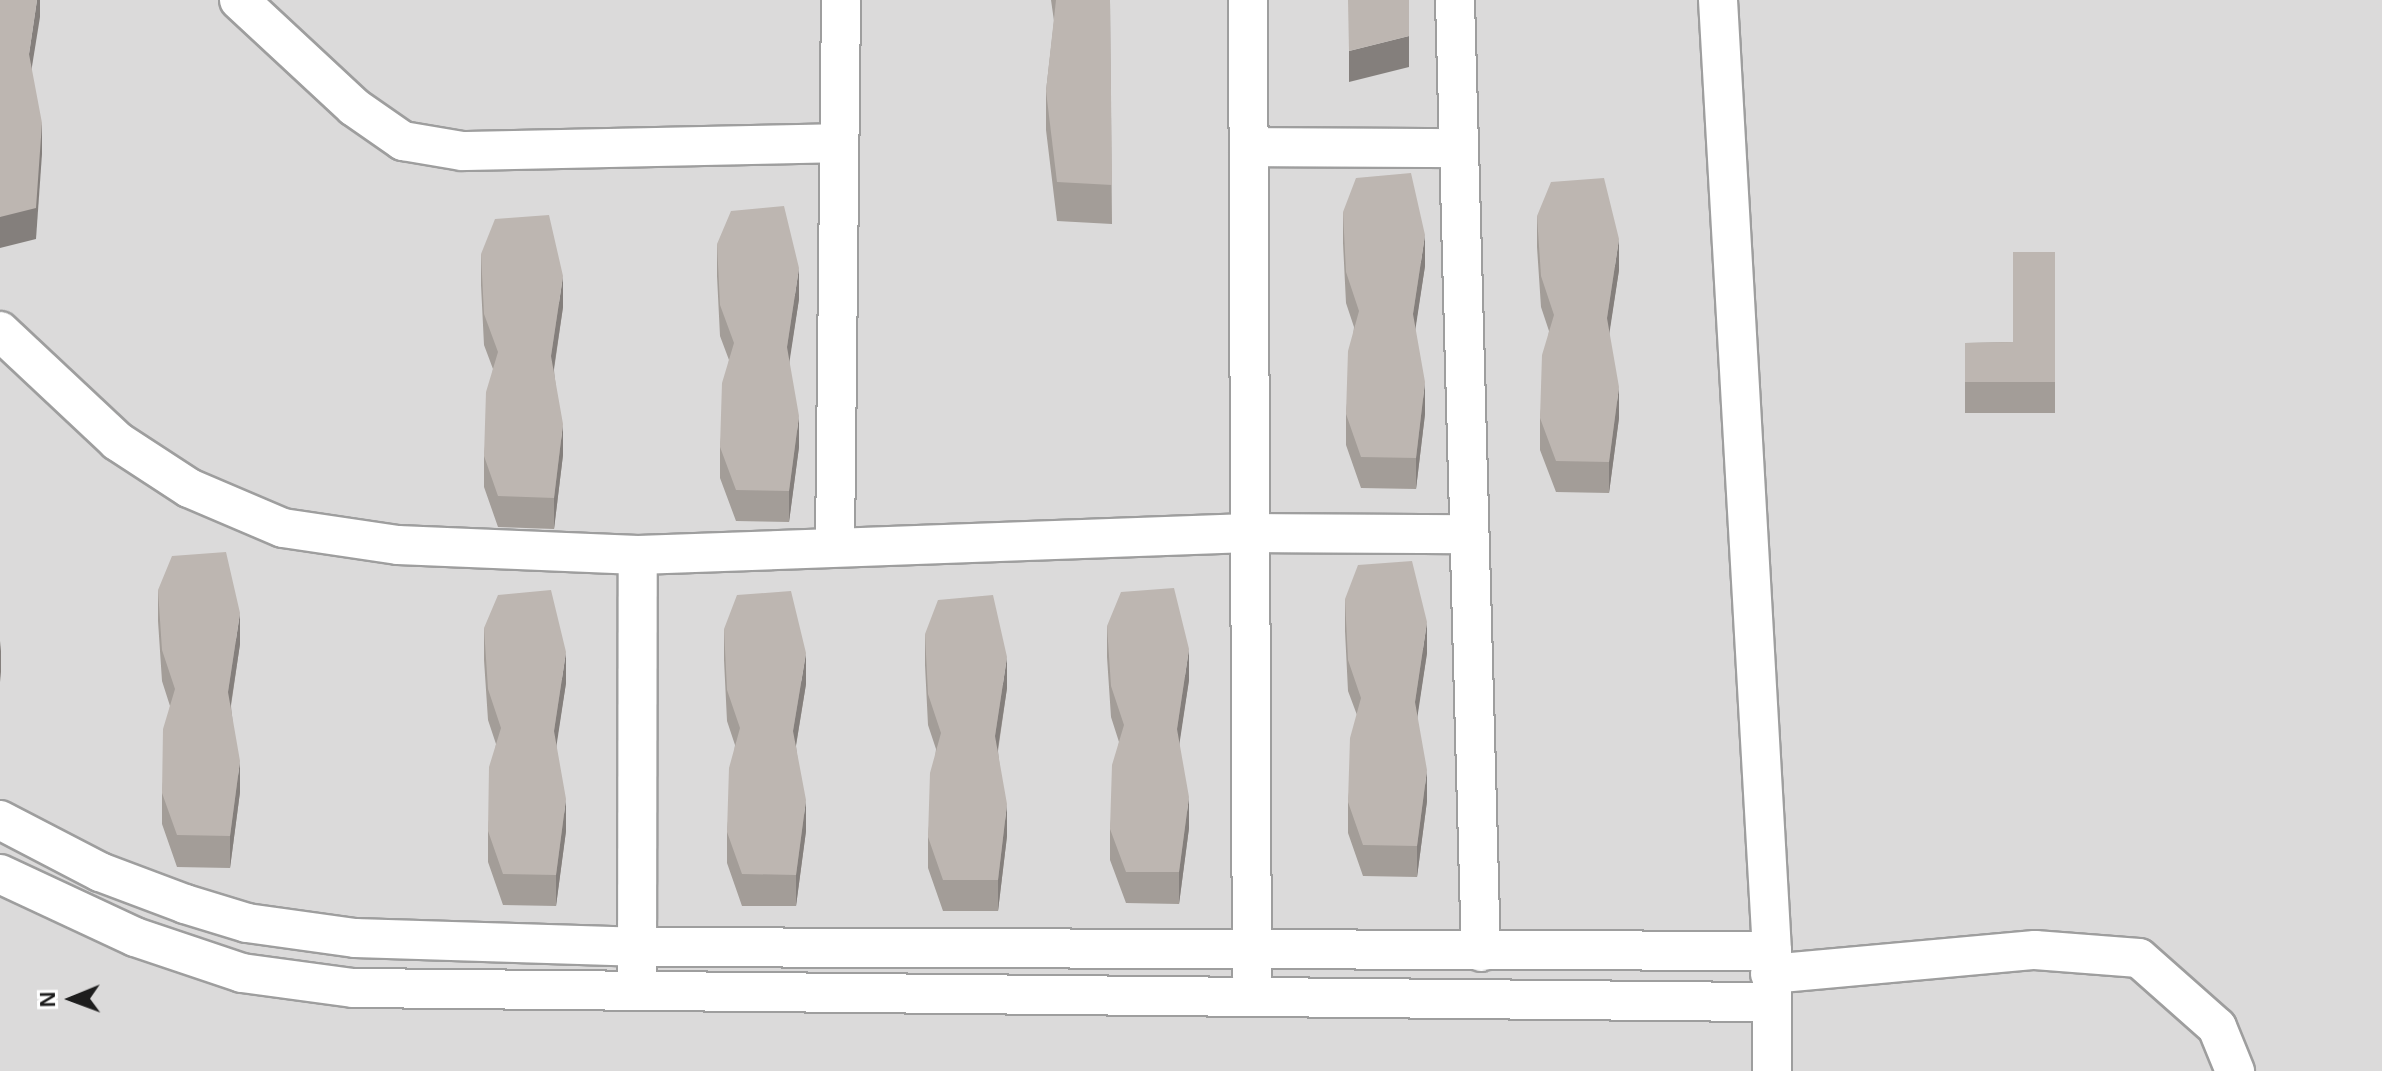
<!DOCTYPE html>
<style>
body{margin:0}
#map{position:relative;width:2382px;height:1071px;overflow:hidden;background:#edeae4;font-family:Helvetica,sans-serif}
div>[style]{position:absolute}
.residential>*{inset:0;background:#dbdada;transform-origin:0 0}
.roads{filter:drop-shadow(2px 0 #9e9e9e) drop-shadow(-2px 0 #9e9e9e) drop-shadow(0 2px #9e9e9e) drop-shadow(0 -2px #9e9e9e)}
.street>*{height:38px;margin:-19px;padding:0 19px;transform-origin:19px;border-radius:19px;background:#fff}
.wall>*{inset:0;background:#a39d98}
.shaded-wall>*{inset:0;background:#847f7c}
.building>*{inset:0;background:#bdb6b1}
span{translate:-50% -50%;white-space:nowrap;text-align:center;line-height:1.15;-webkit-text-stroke:7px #fff;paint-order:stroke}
.north{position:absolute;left:32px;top:959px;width:80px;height:80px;-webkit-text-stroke:6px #fff;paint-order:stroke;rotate:269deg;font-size:22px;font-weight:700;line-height:32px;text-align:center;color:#1d1d1d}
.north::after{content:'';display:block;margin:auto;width:28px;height:36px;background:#1d1d1d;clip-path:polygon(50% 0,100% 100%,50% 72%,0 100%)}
</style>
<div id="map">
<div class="residential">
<div style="left:0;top:0;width:2382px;height:1071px"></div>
</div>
<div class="roads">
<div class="street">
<div style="left:239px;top:0;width:157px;rotate:42.9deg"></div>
<div style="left:354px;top:107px;width:60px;rotate:34.8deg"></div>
<div style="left:403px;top:141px;width:60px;rotate:9.6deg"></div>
<div style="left:462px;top:151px;width:377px;rotate:-1.2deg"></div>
<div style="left:1248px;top:0;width:977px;rotate:89.77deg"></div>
<div style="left:1455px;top:0;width:952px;rotate:88.44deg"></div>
<div style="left:1718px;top:0;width:953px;rotate:86.75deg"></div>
<div style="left:1772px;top:951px;width:120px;rotate:90deg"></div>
<div style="left:1249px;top:147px;width:208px;rotate:0.3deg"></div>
<div style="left:0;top:331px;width:161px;rotate:43.2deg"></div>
<div style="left:117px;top:441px;width:86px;rotate:33.1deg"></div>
<div style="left:189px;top:488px;width:102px;rotate:23.1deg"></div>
<div style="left:283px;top:528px;width:116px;rotate:8.4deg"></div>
<div style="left:398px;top:545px;width:240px;rotate:2.4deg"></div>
<div style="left:638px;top:555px;width:611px;rotate:-2.06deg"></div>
<div style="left:1249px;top:533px;width:220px;rotate:0.3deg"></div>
<div style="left:835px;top:545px;width:545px;rotate:-89.37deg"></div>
<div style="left:0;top:820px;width:113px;rotate:27.5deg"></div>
<div style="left:100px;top:872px;width:91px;rotate:20.6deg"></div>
<div style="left:185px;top:904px;width:65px;rotate:17deg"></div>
<div style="left:247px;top:923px;width:109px;rotate:7.9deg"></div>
<div style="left:355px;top:938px;width:281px;rotate:1.8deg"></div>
<div style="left:636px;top:947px;width:1136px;rotate:0.2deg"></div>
<div style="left:0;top:874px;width:149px;rotate:25deg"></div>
<div style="left:135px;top:937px;width:113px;rotate:18.6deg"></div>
<div style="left:242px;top:973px;width:112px;rotate:7.7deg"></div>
<div style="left:353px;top:988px;width:1418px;rotate:0.57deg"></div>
<div style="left:637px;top:973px;width:418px;rotate:-89.9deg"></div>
<div style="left:1770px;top:974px;width:266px;rotate:-5.2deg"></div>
<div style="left:2035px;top:950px;width:104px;rotate:4.4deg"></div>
<div style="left:2139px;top:958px;width:104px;rotate:41.5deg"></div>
<div style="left:2217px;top:1027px;width:48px;rotate:67.8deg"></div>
</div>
</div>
<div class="wall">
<div style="clip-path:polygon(1051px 0,1110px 0,1112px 224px,1057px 221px,1046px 130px,1046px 91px,1054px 21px)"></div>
<div style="clip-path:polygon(1343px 212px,1425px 266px,1415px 329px,1425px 414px,1416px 489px,1361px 488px,1346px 445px,1346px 414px,1354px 327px,1346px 303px,1343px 243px)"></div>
<div style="clip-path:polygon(1537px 216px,1619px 270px,1609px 333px,1619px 418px,1609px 493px,1556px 492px,1540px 450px,1540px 418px,1549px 331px,1541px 307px,1537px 247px)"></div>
<div style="clip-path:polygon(717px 244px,799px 299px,789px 361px,799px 447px,789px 522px,736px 521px,720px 478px,720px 447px,729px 360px,720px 336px,717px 276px)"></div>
<div style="clip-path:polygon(2055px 252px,2055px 413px,1965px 413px,1965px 343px,2013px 342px)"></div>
<div style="clip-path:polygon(481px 254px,563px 307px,554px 370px,563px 455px,554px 529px,498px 527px,484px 487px,484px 456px,493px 369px,484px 345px,481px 285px)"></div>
<div style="clip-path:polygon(158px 590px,240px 644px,231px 706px,240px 792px,230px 868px,177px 867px,162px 824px,162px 793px,170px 706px,162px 681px,158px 621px)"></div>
<div style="clip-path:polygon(1345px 599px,1427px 653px,1417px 716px,1427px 801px,1417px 877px,1363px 876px,1348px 833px,1348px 802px,1357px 715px,1348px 691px,1345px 631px)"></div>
<div style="clip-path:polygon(1107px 626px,1189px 680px,1179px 743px,1189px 828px,1179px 904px,1126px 903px,1110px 860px,1110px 829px,1119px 742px,1111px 717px,1107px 657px)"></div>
<div style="clip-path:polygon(484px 628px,566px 683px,556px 745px,566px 831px,556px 906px,503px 905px,488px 862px,488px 831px,496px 744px,488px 720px,484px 660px)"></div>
<div style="clip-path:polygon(724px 629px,806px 684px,796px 746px,806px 831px,796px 906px,742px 906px,727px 863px,727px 832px,735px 745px,727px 721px,724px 660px)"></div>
<div style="clip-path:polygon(925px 634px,1007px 688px,998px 751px,1007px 836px,998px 911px,943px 911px,928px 868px,928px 837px,936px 749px,928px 725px,925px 665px)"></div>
</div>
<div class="shaded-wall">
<div style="clip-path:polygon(37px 0,40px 0,40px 17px,29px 85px,29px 54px)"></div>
<div style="clip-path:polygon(1409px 36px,1409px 67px,1349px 82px,1349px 51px)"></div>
<div style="clip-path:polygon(42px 123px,42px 154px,36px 239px,0 248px,0 217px)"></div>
<div style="clip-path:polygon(1425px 235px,1425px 266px,1413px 345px,1413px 314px)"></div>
<div style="clip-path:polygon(1619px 239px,1619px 270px,1607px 349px,1607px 318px)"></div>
<div style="clip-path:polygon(799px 268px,799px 299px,787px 378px,787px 347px)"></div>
<div style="clip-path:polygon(563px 276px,563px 307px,551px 387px,551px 356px)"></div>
<div style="clip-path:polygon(1425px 382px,1425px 414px,1416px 489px,1416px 458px)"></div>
<div style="clip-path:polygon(1619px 387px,1619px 418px,1609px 493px,1609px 462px)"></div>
<div style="clip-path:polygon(799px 416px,799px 447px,789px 522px,789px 491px)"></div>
<div style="clip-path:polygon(563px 424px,563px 455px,554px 529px,554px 498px)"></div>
<div style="clip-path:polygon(240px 613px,240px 644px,228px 723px,228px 692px)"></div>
<div style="clip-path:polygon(1427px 622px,1427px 653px,1415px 733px,1415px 702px)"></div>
<div style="clip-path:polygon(1px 641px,1px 672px,0 682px,0 651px)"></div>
<div style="clip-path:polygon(1189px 649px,1189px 680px,1177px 760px,1177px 729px)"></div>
<div style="clip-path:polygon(566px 652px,566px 683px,554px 762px,554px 731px)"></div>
<div style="clip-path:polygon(806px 653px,806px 684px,793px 763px,793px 731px)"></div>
<div style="clip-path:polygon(1007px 657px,1007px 688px,995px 767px,995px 736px)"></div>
<div style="clip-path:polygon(240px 761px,240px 792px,230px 868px,230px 836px)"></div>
<div style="clip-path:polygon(1427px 770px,1427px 801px,1417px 877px,1417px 846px)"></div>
<div style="clip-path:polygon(1189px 797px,1189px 828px,1179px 904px,1179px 872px)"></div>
<div style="clip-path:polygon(566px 799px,566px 831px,556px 906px,556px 875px)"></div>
<div style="clip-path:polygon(806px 800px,806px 831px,796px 906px,796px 875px)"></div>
<div style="clip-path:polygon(1007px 804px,1007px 836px,998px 911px,998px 880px)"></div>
</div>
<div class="building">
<div style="clip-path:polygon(0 0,37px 0,29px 54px,42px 123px,36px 208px,0 217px)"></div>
<div style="clip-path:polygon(1056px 0,1110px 0,1112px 185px,1057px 182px,1046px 91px)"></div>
<div style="clip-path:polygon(1348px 0,1409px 0,1409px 36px,1349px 51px)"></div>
<div style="clip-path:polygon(1411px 173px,1425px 235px,1413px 314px,1425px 382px,1416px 458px,1361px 457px,1346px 414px,1348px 351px,1359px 311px,1346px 272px,1343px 212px,1356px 178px)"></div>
<div style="clip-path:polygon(1604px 178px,1619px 239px,1607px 318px,1619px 387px,1609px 462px,1556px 461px,1540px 418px,1542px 355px,1554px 315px,1541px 276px,1537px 216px,1551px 182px)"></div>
<div style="clip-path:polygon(784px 206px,799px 268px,787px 347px,799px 416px,789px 491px,736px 490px,720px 447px,722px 383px,734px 343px,720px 305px,717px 244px,731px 211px)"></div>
<div style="clip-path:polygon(549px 215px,563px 276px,551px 356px,563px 424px,554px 498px,498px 496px,484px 456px,486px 392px,498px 352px,484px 314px,481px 254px,495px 219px)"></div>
<div style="clip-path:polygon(2013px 252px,2055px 252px,2055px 382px,1965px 382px,1965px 343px,2013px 342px)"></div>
<div style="clip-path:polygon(226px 552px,240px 613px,228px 692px,240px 761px,230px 836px,177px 835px,162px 793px,163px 729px,175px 689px,162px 650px,158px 590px,172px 556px)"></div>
<div style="clip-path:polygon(1412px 561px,1427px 622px,1415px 702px,1427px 770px,1417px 846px,1363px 845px,1348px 802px,1350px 738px,1361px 698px,1348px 660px,1345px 599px,1358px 565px)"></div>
<div style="clip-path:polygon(1174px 588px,1189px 649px,1177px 729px,1189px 797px,1179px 872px,1126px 872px,1110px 829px,1112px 765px,1124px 725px,1111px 686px,1107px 626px,1121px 592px)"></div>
<div style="clip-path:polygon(551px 590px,566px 652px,554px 731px,566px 799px,556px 875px,503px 874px,488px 831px,489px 767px,501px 728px,488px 689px,484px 628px,498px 595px)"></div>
<div style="clip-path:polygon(791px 591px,806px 653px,793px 731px,806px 800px,796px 875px,742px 874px,727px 832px,729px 768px,740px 728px,727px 690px,724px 629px,737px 595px)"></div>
<div style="clip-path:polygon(993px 595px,1007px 657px,995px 736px,1007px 804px,998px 880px,943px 880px,928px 837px,930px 773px,941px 733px,928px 694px,925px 634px,938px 600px)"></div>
</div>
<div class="north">N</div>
</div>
